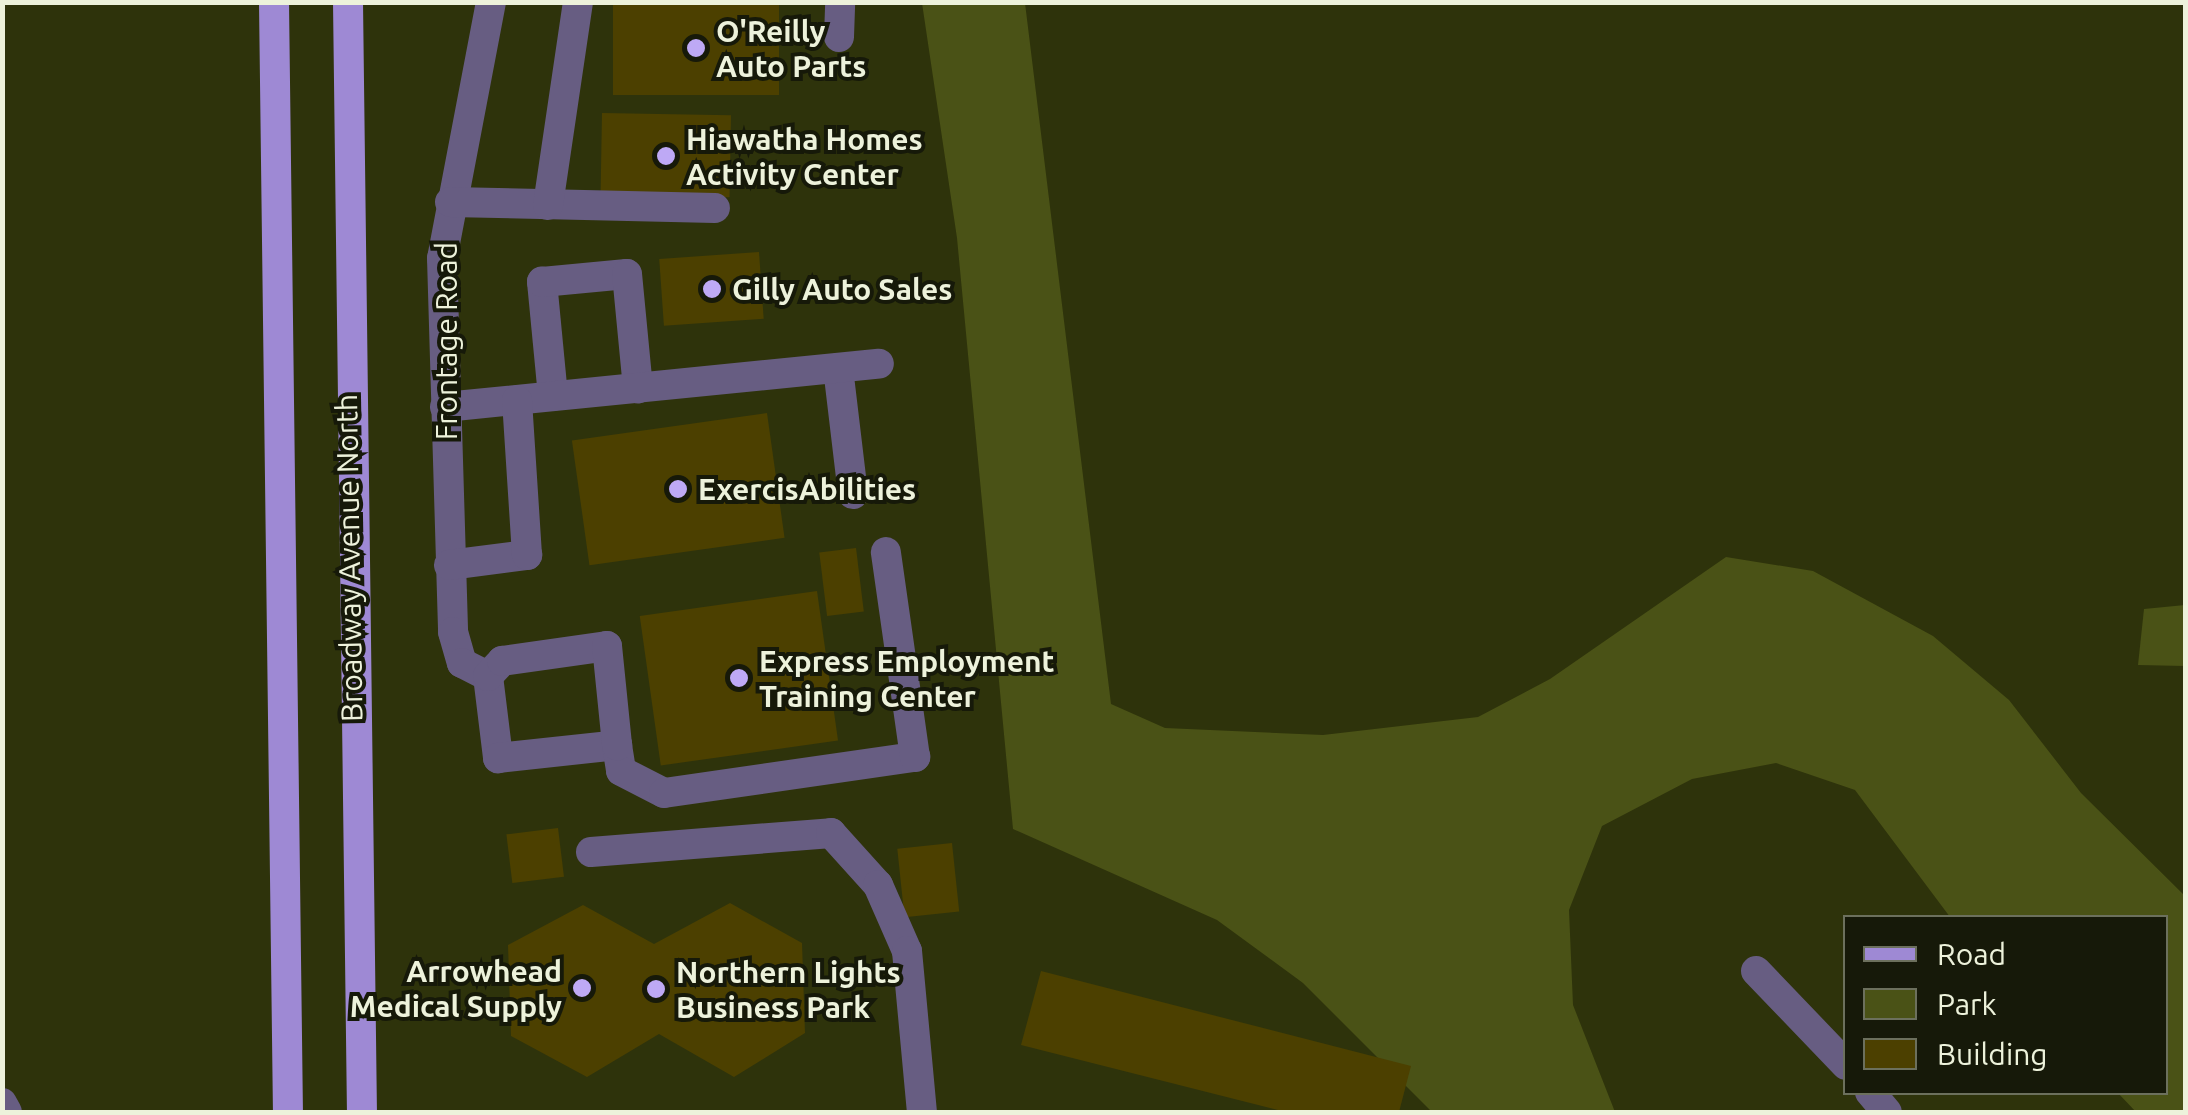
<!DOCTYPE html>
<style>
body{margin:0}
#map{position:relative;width:2188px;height:1115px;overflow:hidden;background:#2e330b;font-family:Ubuntu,sans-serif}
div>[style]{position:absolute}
.green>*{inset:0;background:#4a5216}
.building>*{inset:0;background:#4c4000;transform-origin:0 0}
.minor>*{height:30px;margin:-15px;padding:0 15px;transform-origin:15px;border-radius:15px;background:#675d82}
.major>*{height:30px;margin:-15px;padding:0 15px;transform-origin:15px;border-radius:15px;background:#9e89d4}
.dots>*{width:28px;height:28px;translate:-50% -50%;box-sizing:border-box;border:5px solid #161909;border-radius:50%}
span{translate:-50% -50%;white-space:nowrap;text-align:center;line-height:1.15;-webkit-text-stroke:8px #161909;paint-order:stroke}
.poi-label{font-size:30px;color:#edf2db;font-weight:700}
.left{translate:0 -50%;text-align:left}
.right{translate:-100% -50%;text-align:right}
.street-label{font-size:30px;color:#edf2db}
.frame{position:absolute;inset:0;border:5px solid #edf2db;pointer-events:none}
.legend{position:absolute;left:1843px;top:915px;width:325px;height:180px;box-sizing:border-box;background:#161909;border:2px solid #6c705d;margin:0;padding:12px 18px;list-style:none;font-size:30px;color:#edf2db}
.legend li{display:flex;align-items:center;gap:20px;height:50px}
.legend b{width:50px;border:2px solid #6c705d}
</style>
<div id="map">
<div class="green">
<div style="clip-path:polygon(922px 3px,1025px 3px,1111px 704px,1165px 728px,1323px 735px,1478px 717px,1550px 679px,1726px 557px,1813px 571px,1933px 636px,2009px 700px,2081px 793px,2185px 896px,2185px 1112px,2136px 1112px,2118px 1093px,2166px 1092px,2166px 918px,1950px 917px,1855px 790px,1776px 763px,1692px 779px,1602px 826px,1569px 910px,1573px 1005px,1615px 1112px,1432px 1112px,1303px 983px,1217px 920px,1013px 829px,957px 238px)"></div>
<div style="clip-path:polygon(2185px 605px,2185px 666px,2138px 665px,2144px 609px)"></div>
</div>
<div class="building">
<div style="left:613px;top:2px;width:166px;height:93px"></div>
<div style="left:602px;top:113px;width:129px;height:82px;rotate:1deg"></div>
<div style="left:759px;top:252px;width:67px;height:100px;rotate:86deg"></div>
<div style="left:767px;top:413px;width:126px;height:197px;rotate:82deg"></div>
<div style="left:856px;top:548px;width:64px;height:37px;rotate:83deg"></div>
<div style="left:817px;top:591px;width:151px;height:179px;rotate:82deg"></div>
<div style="left:558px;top:828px;width:49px;height:52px;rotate:83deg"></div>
<div style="left:952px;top:843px;width:69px;height:55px;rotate:84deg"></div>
<div style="clip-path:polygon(730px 903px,802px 943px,805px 1033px,734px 1077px,659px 1034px,587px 1077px,511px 1036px,508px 945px,583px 905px,654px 944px)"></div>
<div style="clip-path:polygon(1041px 971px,1411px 1066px,1399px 1112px,1286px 1112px,1021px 1045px)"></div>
</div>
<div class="minor">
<div style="left:491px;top:2px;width:261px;rotate:100.8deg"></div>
<div style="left:442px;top:258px;width:374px;rotate:88.3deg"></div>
<div style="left:453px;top:632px;width:32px;rotate:74deg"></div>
<div style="left:462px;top:663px;width:29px;rotate:27deg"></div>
<div style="left:488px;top:676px;width:83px;rotate:83deg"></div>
<div style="left:498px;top:758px;width:120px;rotate:-6.2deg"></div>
<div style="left:617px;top:745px;width:26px;rotate:81deg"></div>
<div style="left:621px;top:771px;width:48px;rotate:27.1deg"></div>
<div style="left:664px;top:793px;width:254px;rotate:-8.2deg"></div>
<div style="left:915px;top:757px;width:207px;rotate:-98.1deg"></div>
<div style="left:839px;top:37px;width:35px;rotate:-88deg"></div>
<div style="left:450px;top:202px;width:265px;rotate:1.3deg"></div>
<div style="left:548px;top:205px;width:205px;rotate:-81.6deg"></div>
<div style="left:838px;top:368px;width:127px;rotate:83.2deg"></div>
<div style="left:553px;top:396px;width:115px;rotate:-95.5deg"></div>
<div style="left:542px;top:282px;width:85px;rotate:-5.4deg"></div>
<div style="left:627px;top:274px;width:115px;rotate:84.5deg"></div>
<div style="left:445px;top:407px;width:436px;rotate:-5.7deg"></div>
<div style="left:449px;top:565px;width:79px;rotate:-7.3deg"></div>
<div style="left:527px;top:555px;width:155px;rotate:-93.7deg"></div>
<div style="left:488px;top:676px;width:21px;rotate:-47deg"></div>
<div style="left:502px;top:661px;width:106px;rotate:-8.1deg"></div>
<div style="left:607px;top:646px;width:100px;rotate:84.2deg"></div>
<div style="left:591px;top:852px;width:241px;rotate:-4.5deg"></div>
<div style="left:831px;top:833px;width:70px;rotate:47.9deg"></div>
<div style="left:878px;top:885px;width:72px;rotate:66.3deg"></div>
<div style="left:907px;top:951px;width:162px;rotate:84.7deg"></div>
<div style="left:1756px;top:971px;width:130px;rotate:46.2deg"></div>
<div style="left:1870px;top:1092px;width:26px;rotate:50deg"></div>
<div style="left:2px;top:1103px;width:10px;rotate:61deg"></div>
</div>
<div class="major">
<div style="left:274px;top:2px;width:1110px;rotate:89.28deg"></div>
<div style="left:348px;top:2px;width:1110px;rotate:89.28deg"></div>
</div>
<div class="dots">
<div style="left:696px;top:48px;background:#bea9f5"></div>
<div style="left:666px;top:156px;background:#bea9f5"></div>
<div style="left:712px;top:289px;background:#bea9f5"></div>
<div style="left:678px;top:489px;background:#bea9f5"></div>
<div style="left:739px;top:678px;background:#bea9f5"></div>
<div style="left:582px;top:988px;background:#bea9f5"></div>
<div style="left:656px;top:989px;background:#bea9f5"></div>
</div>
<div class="poi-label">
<span class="left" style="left:716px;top:48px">O'Reilly<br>Auto Parts</span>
<span class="left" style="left:686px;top:156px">Hiawatha Homes<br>Activity Center</span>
<span class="left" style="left:732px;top:289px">Gilly Auto Sales</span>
<span class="left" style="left:698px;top:489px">ExercisAbilities</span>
<span class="left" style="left:759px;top:678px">Express Employment<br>Training Center</span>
<span class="right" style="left:562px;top:988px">Arrowhead<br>Medical Supply</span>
<span class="left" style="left:676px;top:989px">Northern Lights<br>Business Park</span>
</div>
<div class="street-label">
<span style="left:446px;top:341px;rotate:-90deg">Frontage Road</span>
<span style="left:349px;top:558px;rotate:-91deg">Broadway Avenue North</span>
</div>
<div class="frame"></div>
<ul class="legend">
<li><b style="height:12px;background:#9e89d4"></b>Road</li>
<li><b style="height:28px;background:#4a5216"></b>Park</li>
<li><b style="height:28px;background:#4c4000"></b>Building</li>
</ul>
</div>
